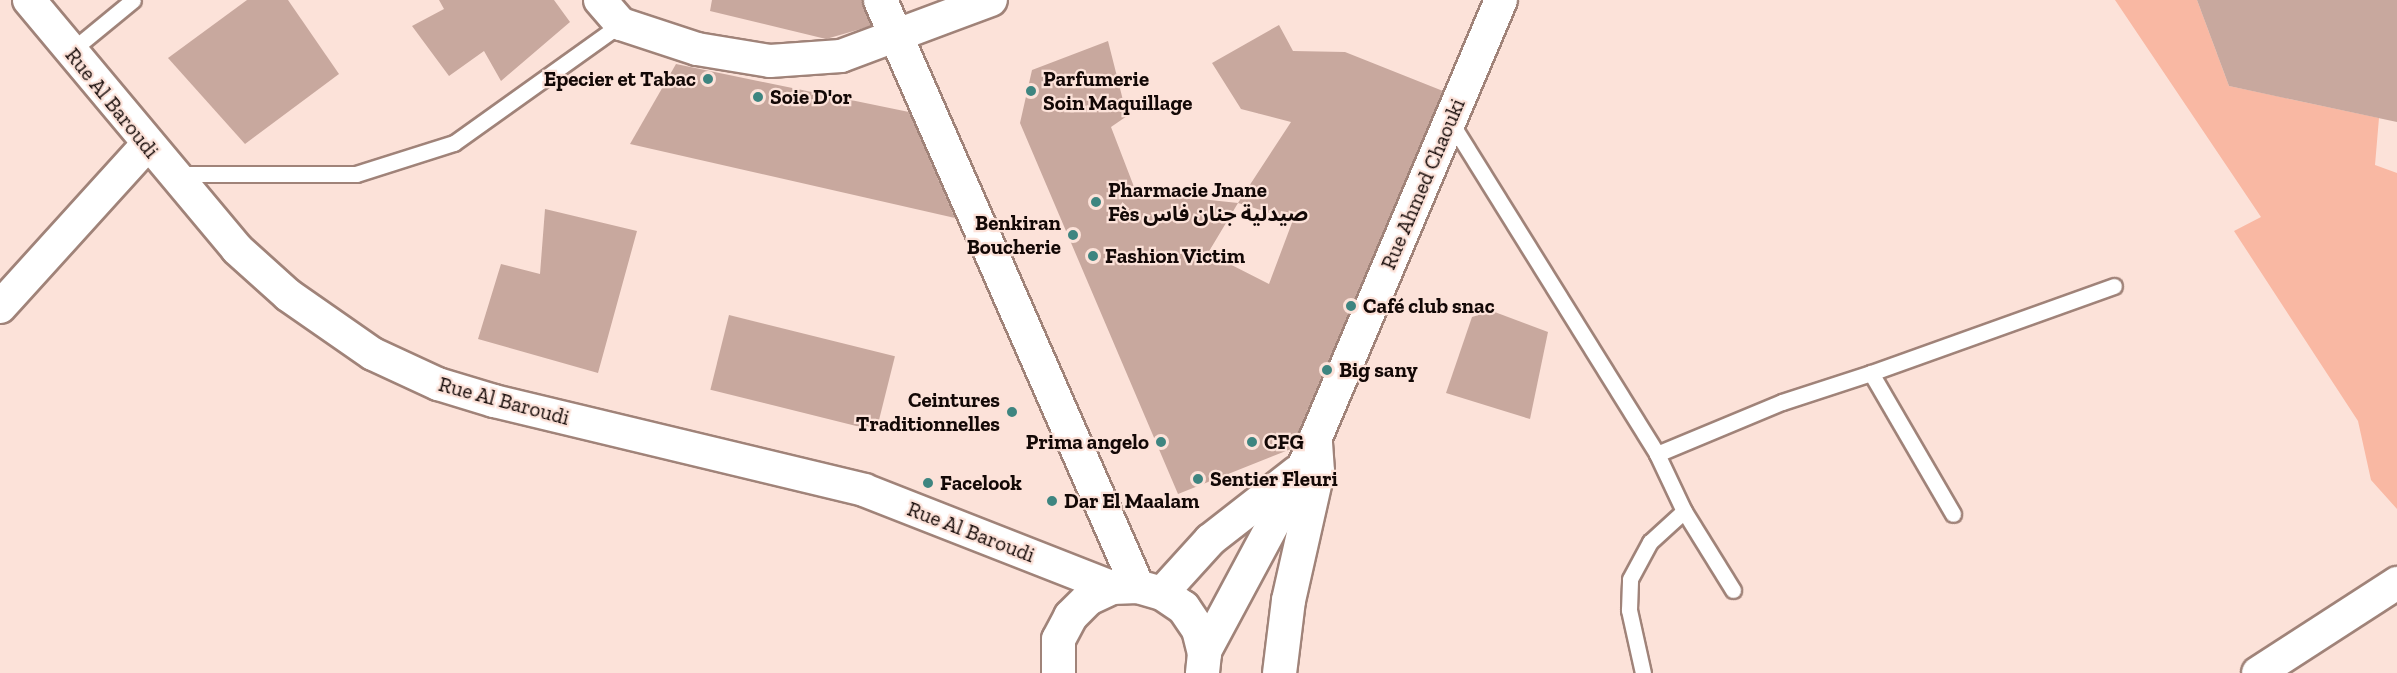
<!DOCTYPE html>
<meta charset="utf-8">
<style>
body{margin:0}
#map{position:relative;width:2397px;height:673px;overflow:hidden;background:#fce2d9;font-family:"Zilla Slab","Noto Sans Arabic",serif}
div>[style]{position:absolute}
.green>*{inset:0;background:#f9b8a3}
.building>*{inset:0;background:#c8a89e;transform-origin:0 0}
.roads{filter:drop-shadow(2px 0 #a08379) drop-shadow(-2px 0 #a08379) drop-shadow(0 2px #a08379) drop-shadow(0 -2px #a08379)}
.service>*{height:15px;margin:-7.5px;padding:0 7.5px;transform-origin:7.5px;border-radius:7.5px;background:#fff}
.minor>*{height:32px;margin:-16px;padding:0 16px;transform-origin:16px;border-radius:16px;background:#fff}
.tertiary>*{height:33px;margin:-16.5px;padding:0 16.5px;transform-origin:16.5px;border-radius:16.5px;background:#fff}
.dots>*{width:16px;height:16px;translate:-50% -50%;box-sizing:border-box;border:3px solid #fce2d9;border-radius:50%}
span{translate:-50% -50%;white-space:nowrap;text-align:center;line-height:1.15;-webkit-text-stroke:4.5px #fce2d9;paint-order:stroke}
.poi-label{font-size:21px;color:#130806;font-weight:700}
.right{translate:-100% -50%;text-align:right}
.left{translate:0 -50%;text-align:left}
.street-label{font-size:21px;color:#130806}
</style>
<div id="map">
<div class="green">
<div style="clip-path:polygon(2115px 0,2197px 0,2229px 86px,2379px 118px,2375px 165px,2397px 173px,2397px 509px,2371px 480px,2358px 421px,2234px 231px,2261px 217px)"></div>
</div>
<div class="building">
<div style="clip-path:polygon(247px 0,288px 0,339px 74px,245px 144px,168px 58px)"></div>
<div style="clip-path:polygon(439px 0,554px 0,570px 22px,501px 81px,484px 51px,449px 76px,412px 26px,444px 9px)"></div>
<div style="clip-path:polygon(712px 0,862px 0,871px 26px,826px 39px,710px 11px)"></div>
<div style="clip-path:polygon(2197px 0,2397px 0,2397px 122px,2229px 86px)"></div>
<div style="clip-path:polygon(evenodd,1279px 25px,1293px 51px,1345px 52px,1443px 91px,1291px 449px,1178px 494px,1020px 123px,1032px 70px,1108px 41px,1127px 116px,1111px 127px,1136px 192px,1238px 203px,1291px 122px,1241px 109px,1212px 63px,1279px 25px,1238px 203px,1293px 220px,1269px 284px,1208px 253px,1238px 203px)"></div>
<div style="clip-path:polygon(676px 64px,909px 112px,955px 218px,630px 144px)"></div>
<div style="clip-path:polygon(545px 209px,637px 231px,598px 373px,478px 339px,501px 264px,540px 274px)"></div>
<div style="clip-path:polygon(1492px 311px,1548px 332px,1530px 419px,1446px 393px,1472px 317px)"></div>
<div style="left:729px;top:315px;width:171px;height:77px;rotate:14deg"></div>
</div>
<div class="roads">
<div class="service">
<div style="left:71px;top:51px;width:80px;rotate:-39.4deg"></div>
<div style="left:1450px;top:121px;width:392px;rotate:58.1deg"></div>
<div style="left:1657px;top:454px;width:135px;rotate:-22.6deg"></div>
<div style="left:1782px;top:402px;width:94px;rotate:-18deg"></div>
<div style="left:1871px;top:373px;width:163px;rotate:59.8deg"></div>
<div style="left:175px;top:174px;width:181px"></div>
<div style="left:356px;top:174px;width:103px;rotate:-17.6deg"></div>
<div style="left:454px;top:143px;width:205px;rotate:-35.5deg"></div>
<div style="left:1871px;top:373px;width:258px;rotate:-19.7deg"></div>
<div style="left:1657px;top:454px;width:63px;rotate:64.7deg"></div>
<div style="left:1684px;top:511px;width:93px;rotate:58.2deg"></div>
<div style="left:1643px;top:673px;width:65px;rotate:-102.5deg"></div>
<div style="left:1629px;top:610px;width:31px;rotate:-88deg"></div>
<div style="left:1630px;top:579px;width:42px;rotate:-61.6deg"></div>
<div style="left:1650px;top:542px;width:46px;rotate:-42.4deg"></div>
</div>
<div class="minor">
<div style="left:29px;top:0;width:324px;rotate:50.1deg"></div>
<div style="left:237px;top:249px;width:69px;rotate:42deg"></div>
<div style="left:288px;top:295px;width:103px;rotate:34.8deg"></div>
<div style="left:373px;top:354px;width:72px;rotate:24.8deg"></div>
<div style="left:438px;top:384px;width:59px;rotate:16.9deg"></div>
<div style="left:494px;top:401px;width:381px;rotate:13.5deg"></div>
<div style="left:864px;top:490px;width:266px;rotate:21.4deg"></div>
<div style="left:600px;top:0;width:32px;rotate:49deg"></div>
<div style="left:621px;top:24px;width:80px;rotate:18.2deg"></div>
<div style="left:697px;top:49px;width:74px;rotate:9.3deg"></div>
<div style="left:770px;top:61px;width:71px;rotate:-4deg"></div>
<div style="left:841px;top:56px;width:160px;rotate:-20.5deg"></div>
<div style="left:0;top:307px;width:217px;rotate:-47.8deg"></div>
<div style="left:1162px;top:593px;width:72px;rotate:-47.8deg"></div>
<div style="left:1210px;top:540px;width:110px;rotate:-38deg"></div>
<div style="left:1204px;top:653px;width:210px;rotate:-61.8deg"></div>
<div style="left:1303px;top:468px;width:508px;rotate:-67.07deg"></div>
<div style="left:2258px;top:673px;width:166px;rotate:-32.9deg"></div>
</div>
<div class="tertiary">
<div style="left:880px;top:0;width:640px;rotate:66.32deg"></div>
<div style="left:1058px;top:673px;width:34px;rotate:-90deg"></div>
<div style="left:1058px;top:639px;width:26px;rotate:-62deg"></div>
<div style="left:1070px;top:616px;width:25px;rotate:-45deg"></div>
<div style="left:1088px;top:598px;width:26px;rotate:-25deg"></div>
<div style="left:1112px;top:587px;width:25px;rotate:-2deg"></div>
<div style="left:1137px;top:586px;width:26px;rotate:16deg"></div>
<div style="left:1162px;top:593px;width:25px;rotate:34deg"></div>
<div style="left:1183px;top:607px;width:27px;rotate:56deg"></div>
<div style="left:1198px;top:629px;width:25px;rotate:76deg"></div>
<div style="left:1204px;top:653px;width:20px;rotate:96deg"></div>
<div style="left:1279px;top:673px;width:74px;rotate:-83deg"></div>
<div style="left:1288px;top:600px;width:132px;rotate:-77.3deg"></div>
<div style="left:1317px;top:471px;width:32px;rotate:-94deg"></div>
</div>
</div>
<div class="dots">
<div style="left:708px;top:79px;background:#3e8580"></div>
<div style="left:1031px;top:91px;background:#3e8580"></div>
<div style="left:758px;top:97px;background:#3e8580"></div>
<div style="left:1096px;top:202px;background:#3e8580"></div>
<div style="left:1073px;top:235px;background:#3e8580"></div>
<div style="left:1093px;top:256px;background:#3e8580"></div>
<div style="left:1351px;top:306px;background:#3e8580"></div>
<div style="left:1327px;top:370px;background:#3e8580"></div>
<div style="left:1012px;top:412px;background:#3e8580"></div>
<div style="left:1161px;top:442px;background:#3e8580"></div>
<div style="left:1252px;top:442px;background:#3e8580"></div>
<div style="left:1198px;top:479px;background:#3e8580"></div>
<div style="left:928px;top:483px;background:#3e8580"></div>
<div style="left:1052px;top:501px;background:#3e8580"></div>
</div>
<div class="poi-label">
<span class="right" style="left:696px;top:79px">Epecier et Tabac</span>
<span class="left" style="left:1043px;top:91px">Parfumerie<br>Soin Maquillage</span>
<span class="left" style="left:770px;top:97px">Soie D'or</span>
<span class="left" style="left:1108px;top:202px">Pharmacie Jnane<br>Fès صيدلية جنان فاس</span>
<span class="right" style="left:1061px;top:235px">Benkiran<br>Boucherie</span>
<span class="left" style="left:1105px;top:256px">Fashion Victim</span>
<span class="left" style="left:1363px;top:306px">Café club snac</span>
<span class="left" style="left:1339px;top:370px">Big sany</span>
<span class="right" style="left:1000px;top:412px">Ceintures<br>Traditionnelles</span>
<span class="right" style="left:1149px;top:442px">Prima angelo</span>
<span class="left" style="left:1264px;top:442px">CFG</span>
<span class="left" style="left:1210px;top:479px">Sentier Fleuri</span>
<span class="left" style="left:940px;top:483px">Facelook</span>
<span class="left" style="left:1064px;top:501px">Dar El Maalam</span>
</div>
<div class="street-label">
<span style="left:112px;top:103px;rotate:51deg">Rue Al Baroudi</span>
<span style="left:1423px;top:184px;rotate:-67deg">Rue Ahmed Chaouki</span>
<span style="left:504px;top:401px;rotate:15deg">Rue Al Baroudi</span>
<span style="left:971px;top:532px;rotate:21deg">Rue Al Baroudi</span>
</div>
</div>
